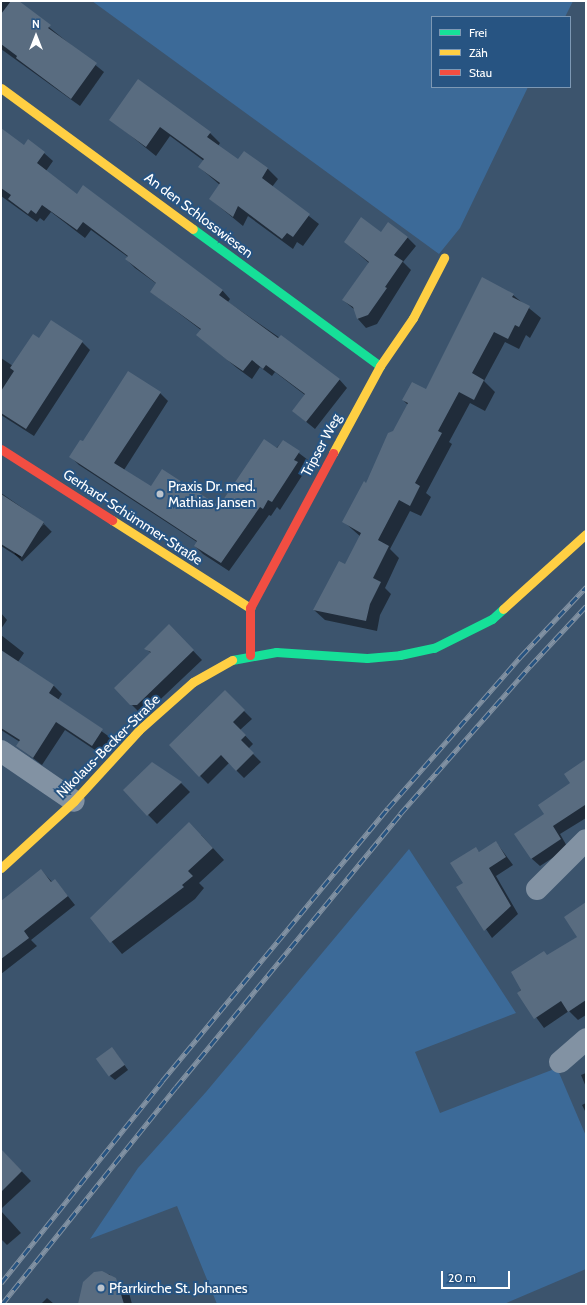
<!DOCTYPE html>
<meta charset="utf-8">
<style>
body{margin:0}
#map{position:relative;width:587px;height:1305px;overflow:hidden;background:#3c546d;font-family:Cabin,sans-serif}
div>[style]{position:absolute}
.green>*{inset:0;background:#3c6a98}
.shadow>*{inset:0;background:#0007;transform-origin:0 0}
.building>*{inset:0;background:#596c80;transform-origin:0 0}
.street>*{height:22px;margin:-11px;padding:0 11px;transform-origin:11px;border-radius:11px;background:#8292a3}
.fast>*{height:9px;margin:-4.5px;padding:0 4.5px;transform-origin:4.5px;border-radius:4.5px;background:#16e098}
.slow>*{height:9px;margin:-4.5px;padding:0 4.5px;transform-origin:4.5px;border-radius:4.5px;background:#ffcf43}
.jam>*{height:9px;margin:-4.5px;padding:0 4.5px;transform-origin:4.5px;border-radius:4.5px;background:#f24e42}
.rail>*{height:4.5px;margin-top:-2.25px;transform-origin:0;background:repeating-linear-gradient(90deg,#275482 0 9px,#8292a3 0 18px);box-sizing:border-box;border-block:1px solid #8292a3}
.dots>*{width:11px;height:11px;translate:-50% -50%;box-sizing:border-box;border:2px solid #275482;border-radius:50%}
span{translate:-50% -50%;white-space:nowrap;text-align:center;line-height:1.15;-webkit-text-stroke:4px #275482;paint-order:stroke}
.street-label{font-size:14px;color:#fff}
.poi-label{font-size:14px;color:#fff}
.left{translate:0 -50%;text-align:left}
.frame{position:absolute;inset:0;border:2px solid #fff;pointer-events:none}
.legend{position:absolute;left:431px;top:16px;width:140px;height:72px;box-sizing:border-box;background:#275482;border:1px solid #7d98b4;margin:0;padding:5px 7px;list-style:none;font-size:12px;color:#fff}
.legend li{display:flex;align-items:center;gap:8px;height:20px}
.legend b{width:20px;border:1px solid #7d98b4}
.north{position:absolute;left:16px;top:16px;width:40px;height:40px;-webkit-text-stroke:3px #275482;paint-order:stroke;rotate:0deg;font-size:11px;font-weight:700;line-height:16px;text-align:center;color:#fff}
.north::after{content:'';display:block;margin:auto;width:14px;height:18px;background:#fff;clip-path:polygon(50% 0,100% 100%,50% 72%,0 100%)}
.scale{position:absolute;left:441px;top:1271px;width:69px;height:18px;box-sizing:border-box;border:2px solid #fff;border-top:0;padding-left:5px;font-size:12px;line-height:14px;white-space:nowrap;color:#fff;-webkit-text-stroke:3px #275482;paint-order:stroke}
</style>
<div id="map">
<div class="green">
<div style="clip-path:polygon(92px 1px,573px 1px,565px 17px,432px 17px,432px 87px,528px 87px,460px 228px,439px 254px)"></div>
<div style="clip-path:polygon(409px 849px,516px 1013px,415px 1052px,440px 1113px,557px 1068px,586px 1136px,586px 1269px,504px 1304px,217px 1304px,177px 1206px,90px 1239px,138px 1168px,206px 1092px)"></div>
</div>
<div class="shadow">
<div style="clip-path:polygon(1px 1px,17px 1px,104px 72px,80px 106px,1px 49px)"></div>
<div style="clip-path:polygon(110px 119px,210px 133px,220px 143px,218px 146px,238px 161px,244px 152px,268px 169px,278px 179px,272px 187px,319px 224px,303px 246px,297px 242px,293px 249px,248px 216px,243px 226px,210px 199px,220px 185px,199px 167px,204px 161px,170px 136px,156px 156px)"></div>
<div style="clip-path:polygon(1px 129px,24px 146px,28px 141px,44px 153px,53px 161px,46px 171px,77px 195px,222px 290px,230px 299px,228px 302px,339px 379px,347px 388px,315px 429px,293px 411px,305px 395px,275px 372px,272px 376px,260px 367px,252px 379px,237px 368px,197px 335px,201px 330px,151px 292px,157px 284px,135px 268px,126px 259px,128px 257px,91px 230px,85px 238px,51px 212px,44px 221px,40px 218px,37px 222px,1px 196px)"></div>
<div style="clip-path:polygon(381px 233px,407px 237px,416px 246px,403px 262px,411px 270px,377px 324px,366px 328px,358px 319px,355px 310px,343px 300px,369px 263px,345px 242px)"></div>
<div style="clip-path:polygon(513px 295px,541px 318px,530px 338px,526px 335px,519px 349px,505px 342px,484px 381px,495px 392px,485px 411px,470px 403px,449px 442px,452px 444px,426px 493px,431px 497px,421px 516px,410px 511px,390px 549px,399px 558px,385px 588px,391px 594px,380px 615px,377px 631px,325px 620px,314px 610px,346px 565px,361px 537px,344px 522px,367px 484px,408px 405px,403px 400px,426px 390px)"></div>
<div style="clip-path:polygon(39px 339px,82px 342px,90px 350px,34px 436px,1px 415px,1px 358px,13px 366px)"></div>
<div style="clip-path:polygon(160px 393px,168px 401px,124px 470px,151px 487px,220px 508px,283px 441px,308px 460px,302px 468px,305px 471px,280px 510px,277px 507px,271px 516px,269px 515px,229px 571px,203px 554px,195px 546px,197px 542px,79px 465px,70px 456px,83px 443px)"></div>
<div style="clip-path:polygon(1px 493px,44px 523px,20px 558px,1px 546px)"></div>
<div style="left:44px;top:524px;width:11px;height:42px;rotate:45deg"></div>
<div style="clip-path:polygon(1px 613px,7px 620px,1px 629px)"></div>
<div style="clip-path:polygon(1px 635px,24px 653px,18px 662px,54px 686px,62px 694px,58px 700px,111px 738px,101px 754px,65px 730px,42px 765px,17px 746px,20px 742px,1px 730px)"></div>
<div style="clip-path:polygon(178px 635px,202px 660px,146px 713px,140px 713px,115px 688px,151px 653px,146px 649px)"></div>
<div style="clip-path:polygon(225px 692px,252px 719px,240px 730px,253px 744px,248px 749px,261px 762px,244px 778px,229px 763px,208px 784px,170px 745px)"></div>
<div style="clip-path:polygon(586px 760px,586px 818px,560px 834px,568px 848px,540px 866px,531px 858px,546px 815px,572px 783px)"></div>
<div style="clip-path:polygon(181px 783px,190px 792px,157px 824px,124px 790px)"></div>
<div style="clip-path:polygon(201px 835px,224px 860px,199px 883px,204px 888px,195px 899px,122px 954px,92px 918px)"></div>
<div style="clip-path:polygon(496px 842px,513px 865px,496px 876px,518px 914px,492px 938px,458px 888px,465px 883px,475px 848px,480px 853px)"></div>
<div style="clip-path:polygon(41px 870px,52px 882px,55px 880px,75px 905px,31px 940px,37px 946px,1px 974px,1px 913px)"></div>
<div style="clip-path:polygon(586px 903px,586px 1015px,578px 1020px,569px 1011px,544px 1028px,518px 993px,548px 956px,578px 937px)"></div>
<div style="clip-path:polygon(116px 1053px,128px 1070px,115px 1080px,110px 1076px)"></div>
<div style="clip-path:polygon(586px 1073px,586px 1087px,581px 1075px)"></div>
<div style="clip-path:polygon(586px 1103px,586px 1113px,582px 1105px)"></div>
<div style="clip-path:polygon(1px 1150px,31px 1181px,2px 1208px,1px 1207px)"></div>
<div style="clip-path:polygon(1px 1211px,21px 1233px,7px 1245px,1px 1239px)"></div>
<div style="clip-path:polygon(95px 1273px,109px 1274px,129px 1293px,132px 1304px,85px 1304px)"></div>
<div style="clip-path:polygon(47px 1298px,54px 1304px,41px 1304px)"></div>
</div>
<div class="building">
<div style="clip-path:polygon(11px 1px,19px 1px,51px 25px,48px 28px,97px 63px,71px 99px,16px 58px,17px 56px,1px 44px,1px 14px)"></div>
<div style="clip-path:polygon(138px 79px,211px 132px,207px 137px,238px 159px,244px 151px,268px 168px,262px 178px,310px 214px,293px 237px,287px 233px,282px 239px,238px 206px,233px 217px,209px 199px,220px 183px,198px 167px,204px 159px,160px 127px,146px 147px,109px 120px)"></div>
<div style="clip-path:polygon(1px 128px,24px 145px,28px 139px,45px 152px,37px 163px,77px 194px,83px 185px,223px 290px,219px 295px,278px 338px,281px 335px,340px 379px,306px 422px,292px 411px,305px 394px,266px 365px,263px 369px,252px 360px,243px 371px,227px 360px,196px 335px,201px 329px,150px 292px,156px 283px,125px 259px,128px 256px,83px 222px,77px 230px,42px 205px,36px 214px,31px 210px,28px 214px,8px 199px,11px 195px,1px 188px)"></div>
<div style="clip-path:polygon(361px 217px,381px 232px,388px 222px,408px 237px,394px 255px,403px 261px,385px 287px,387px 288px,368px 315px,357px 319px,353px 307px,342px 300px,369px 262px,344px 242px)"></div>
<div style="clip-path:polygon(482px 277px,514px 294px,512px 297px,530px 306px,519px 327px,515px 325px,508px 339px,494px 332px,472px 373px,484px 380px,474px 400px,459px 392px,438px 431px,442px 433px,415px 483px,420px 486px,410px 506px,399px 500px,378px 540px,389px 546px,373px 578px,381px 582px,370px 604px,366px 621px,313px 610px,339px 561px,345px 564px,361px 533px,342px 522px,364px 481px,366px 483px,388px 433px,393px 431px,408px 403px,402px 400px,412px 382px,426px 389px)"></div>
<div style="clip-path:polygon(51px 320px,83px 341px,26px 429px,1px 413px,1px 391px,14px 371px,10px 368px,33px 334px,39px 338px)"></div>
<div style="clip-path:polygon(128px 371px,161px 392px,114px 463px,151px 486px,162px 469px,219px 506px,264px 439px,277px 448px,283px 440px,300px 451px,294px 460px,298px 462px,272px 502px,268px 500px,263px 509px,260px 507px,221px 563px,194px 546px,197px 541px,69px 457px,80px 440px,83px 441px)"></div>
<div style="clip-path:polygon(1px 494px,44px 522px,22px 557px,1px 544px)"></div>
<div style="clip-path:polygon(169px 624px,194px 650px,137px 705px,130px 705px,114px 688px,151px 652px,144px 649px)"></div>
<div style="clip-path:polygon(1px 650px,54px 685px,49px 693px,103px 729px,92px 746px,56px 722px,33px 758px,16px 746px,20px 740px,1px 728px)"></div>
<div style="clip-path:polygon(225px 690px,245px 710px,233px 722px,246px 735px,241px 740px,254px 753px,236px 771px,221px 755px,199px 777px,169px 745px)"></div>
<div style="clip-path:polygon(586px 759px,586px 807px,585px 805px,553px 826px,561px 839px,531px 859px,514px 834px,544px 814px,538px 805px,570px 783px,564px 774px)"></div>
<div style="clip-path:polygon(152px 762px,182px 782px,147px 816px,123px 790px)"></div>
<div style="clip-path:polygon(189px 822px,213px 848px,188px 871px,193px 876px,182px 885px,184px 887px,110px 943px,90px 918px)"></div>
<div style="clip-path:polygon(496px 841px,506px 857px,489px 868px,511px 906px,484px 931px,456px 887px,463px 883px,450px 863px,476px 847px,479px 852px)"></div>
<div style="clip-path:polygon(41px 869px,51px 882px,55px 879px,68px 896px,24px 931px,29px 938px,1px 959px,1px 901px)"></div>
<div style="clip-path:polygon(586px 902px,586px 1000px,568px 1012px,561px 1001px,534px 1019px,517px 993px,521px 990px,511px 972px,544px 951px,547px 955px,577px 937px,564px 917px)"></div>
<div style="left:112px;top:1047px;width:22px;height:20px;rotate:54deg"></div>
<div style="clip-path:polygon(1px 1149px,22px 1171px,1px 1192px)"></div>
<div style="clip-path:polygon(102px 1271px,116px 1278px,124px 1304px,78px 1304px,83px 1282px,94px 1272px)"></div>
</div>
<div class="street">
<div style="left:1px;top:751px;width:88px;rotate:34.4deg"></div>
<div style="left:537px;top:889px;width:69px;rotate:-45deg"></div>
<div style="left:560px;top:1062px;width:35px;rotate:-41deg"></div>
</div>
<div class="fast">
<div style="left:193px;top:229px;width:232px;rotate:36.2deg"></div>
<div style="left:232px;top:660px;width:45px;rotate:-10.3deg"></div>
<div style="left:276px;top:652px;width:91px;rotate:3.8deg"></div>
<div style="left:367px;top:658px;width:33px;rotate:-5deg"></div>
<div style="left:400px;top:655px;width:35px;rotate:-12deg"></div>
<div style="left:434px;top:648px;width:65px;rotate:-26.6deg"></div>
<div style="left:492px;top:619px;width:15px;rotate:-42deg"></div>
</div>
<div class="slow">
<div style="left:1px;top:88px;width:238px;rotate:36.3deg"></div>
<div style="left:333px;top:453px;width:99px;rotate:-61.6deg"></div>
<div style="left:380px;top:366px;width:58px;rotate:-55.5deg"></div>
<div style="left:413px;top:318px;width:68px;rotate:-62.7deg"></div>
<div style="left:112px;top:520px;width:164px;rotate:32.5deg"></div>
<div style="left:503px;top:609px;width:112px;rotate:-42.1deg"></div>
<div style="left:1px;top:868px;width:99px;rotate:-42.5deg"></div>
<div style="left:74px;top:801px;width:96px;rotate:-47.5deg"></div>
<div style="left:139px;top:730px;width:72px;rotate:-41.6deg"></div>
<div style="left:193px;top:682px;width:45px;rotate:-29.4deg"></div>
</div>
<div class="jam">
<div style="left:1px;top:449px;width:132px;rotate:32.6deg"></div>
<div style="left:250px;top:655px;width:47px;rotate:-90deg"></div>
<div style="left:250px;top:608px;width:176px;rotate:-61.8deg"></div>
</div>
<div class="rail">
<div style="left:1px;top:1283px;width:258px;rotate:-51.4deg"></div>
<div style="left:162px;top:1081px;width:354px;rotate:-50.4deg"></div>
<div style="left:388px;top:808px;width:202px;rotate:-48.8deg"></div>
<div style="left:521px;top:656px;width:95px;rotate:-46.7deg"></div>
<div style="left:2px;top:1304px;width:278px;rotate:-51.3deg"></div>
<div style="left:176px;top:1087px;width:353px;rotate:-50.6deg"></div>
<div style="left:400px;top:814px;width:197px;rotate:-48.7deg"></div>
<div style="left:530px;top:666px;width:82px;rotate:-47deg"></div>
</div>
<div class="dots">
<div style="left:160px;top:494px;background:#bbc3cc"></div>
<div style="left:101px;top:1288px;background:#bbc3cc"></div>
</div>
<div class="street-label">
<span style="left:199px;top:215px;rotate:37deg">An den Schlosswiesen</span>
<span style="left:321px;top:445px;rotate:-62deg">Tripser Weg</span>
<span style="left:133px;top:517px;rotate:33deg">Gerhard-Schümmer-Straße</span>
<span style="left:108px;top:746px;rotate:-45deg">Nikolaus-Becker-Straße</span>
</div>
<div class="poi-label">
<span class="left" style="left:168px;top:494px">Praxis Dr. med.<br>Mathias Jansen</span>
<span class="left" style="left:109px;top:1288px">Pfarrkirche St. Johannes</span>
</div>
<div class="frame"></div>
<ul class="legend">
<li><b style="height:5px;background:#16e098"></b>Frei</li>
<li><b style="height:5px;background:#ffcf43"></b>Zäh</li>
<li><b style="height:5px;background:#f24e42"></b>Stau</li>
</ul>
<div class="north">N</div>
<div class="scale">20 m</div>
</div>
